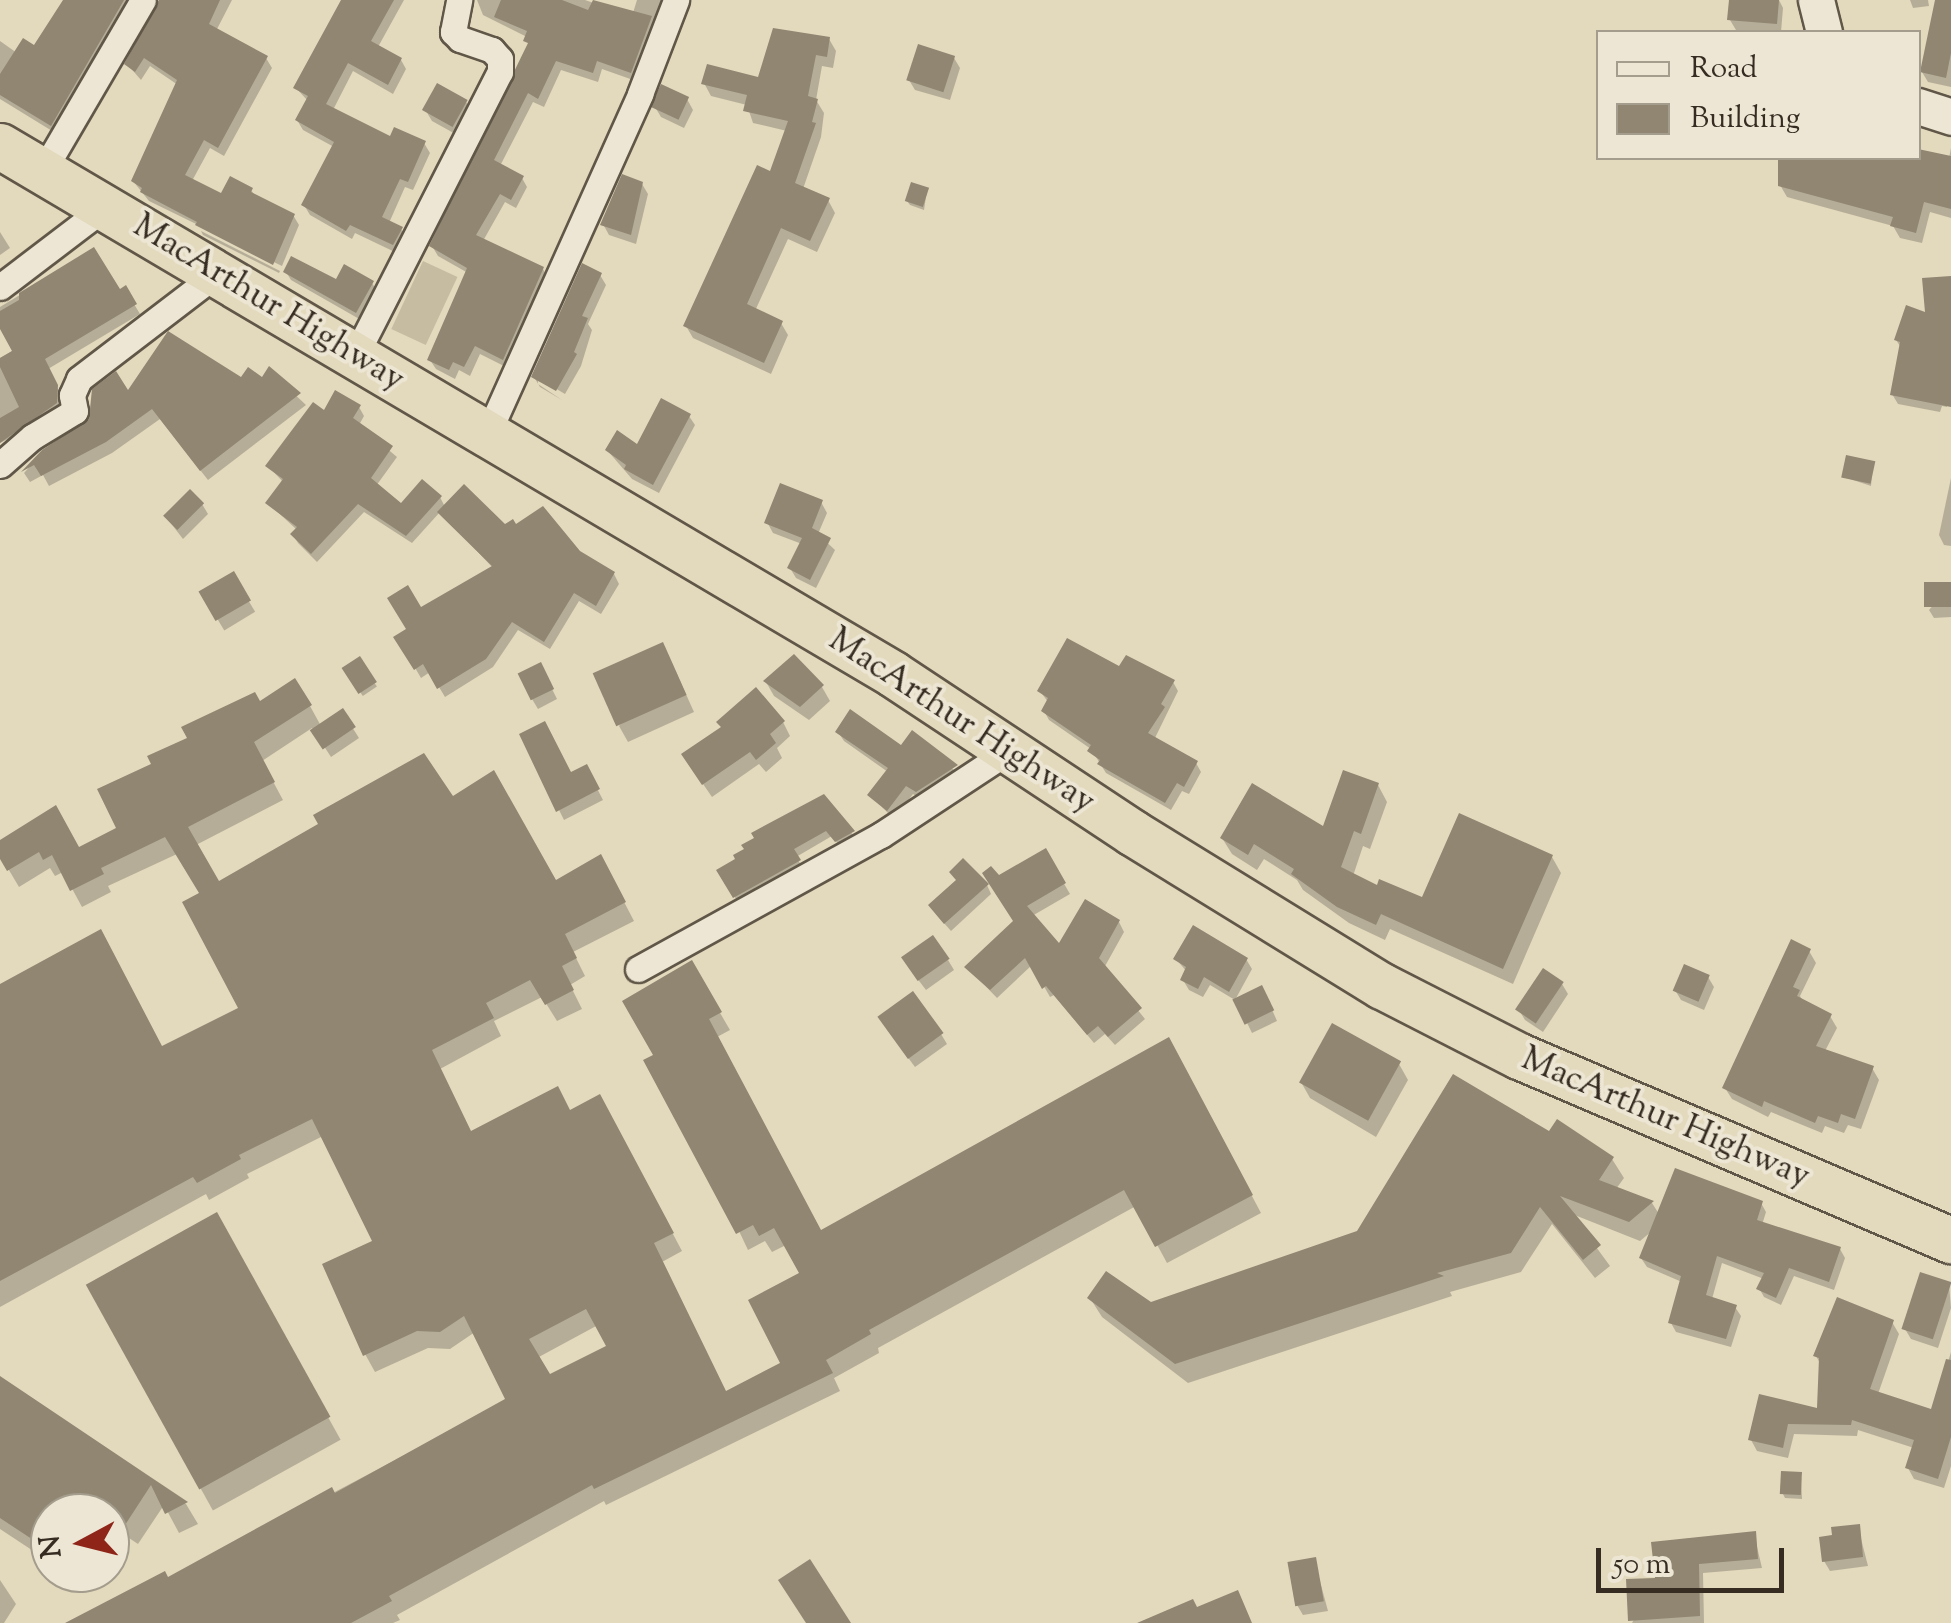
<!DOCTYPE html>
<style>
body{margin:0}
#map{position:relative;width:1951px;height:1623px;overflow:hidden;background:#e3d9bd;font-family:"Sorts Mill Goudy",serif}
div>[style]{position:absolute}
.green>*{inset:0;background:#c6bca2;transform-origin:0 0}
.shadow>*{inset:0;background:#0003;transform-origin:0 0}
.building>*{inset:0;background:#908672;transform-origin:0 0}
.roads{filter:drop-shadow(2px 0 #615748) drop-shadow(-2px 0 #615748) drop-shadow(0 2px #615748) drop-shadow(0 -2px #615748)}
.street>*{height:25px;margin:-12.5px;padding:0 12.5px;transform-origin:12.5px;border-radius:12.5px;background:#ede6d4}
.secondary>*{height:35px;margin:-17.5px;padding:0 17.5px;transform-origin:17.5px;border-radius:17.5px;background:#ede6d4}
.highway>*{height:45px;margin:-22.5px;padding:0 22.5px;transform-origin:22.5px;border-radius:22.5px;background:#e3d9bd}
span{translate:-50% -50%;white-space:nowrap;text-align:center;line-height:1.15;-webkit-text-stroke:8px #ede6d4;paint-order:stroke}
.street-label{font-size:35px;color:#362c21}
.legend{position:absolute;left:1596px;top:30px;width:325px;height:130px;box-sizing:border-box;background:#ede6d4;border:2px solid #a49c8c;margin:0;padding:12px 18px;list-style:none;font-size:30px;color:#362c21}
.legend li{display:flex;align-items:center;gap:20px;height:50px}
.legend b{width:50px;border:2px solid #a49c8c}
.north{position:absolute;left:30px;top:1493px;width:100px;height:100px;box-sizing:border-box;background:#ede6d4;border:2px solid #a49c8c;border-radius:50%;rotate:263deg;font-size:28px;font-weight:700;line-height:40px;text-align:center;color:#362c21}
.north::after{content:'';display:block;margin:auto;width:35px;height:45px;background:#8f2418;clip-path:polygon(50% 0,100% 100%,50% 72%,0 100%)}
.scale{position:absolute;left:1596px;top:1548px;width:188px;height:45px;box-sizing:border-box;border:5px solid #362c21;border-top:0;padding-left:12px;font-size:30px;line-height:35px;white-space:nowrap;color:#362c21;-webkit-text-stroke:8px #ede6d4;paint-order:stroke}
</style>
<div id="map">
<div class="green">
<div style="left:423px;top:261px;width:38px;height:75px;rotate:25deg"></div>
</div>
<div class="shadow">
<div style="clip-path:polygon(66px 0,136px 0,57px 134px,0 99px,0 41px,17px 53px,35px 48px)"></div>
<div style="clip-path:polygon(160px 0,232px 0,216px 31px,266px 58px,272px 68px,224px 156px,210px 148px,192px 181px,222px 196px,251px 190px,256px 197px,293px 215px,299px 225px,282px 266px,149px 201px,133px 181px,178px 85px,150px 66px,141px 80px,127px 64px)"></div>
<div style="clip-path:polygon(344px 0,404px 0,378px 47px,401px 60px,406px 69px,393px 94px,353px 71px,333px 110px,391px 139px,424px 143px,430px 153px,413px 190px,405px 187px,389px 223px,401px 229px,406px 238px,399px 254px,355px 233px,352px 239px,310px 215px,304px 205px,334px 147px,303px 130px,297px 120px,308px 101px,296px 88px)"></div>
<div style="clip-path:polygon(477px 0,585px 0,632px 16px,637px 0,667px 0,636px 81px,602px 69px,598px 82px,561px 70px,544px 107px,533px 102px,500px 166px,522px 178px,527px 187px,516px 208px,505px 202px,483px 241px,543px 269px,548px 279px,508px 368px,480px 354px,470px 376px,459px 370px,455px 379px,436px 369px,430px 360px,468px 273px,438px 256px,432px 246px,530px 47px,527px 37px,483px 15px)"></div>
<div style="clip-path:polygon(1731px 0,1779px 0,1783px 8px,1781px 32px,1736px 30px,1730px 20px)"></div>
<div style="clip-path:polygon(1910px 0,1928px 0,1929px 6px,1913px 8px)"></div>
<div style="clip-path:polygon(1937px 0,1951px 0,1951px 87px,1928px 82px,1922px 72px)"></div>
<div style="clip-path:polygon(829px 39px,836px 51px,833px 68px,822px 66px,816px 100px,824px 113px,821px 137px,803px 189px,828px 200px,835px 213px,817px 252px,788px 239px,755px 311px,781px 323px,788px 335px,771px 374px,693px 338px,686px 326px,771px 175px,787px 131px,753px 123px,747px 105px,711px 96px,704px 83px,760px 80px)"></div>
<div style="clip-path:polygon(954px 58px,960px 68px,950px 100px,915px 90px,909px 80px)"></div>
<div style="clip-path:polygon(687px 99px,693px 110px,684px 128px,661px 117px,655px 107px)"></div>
<div style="clip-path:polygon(466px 102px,472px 112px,459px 136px,432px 121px,426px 111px)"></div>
<div style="clip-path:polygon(1951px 148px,1951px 218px,1930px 212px,1922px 243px,1900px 238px,1893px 226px,1787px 197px,1780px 185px,1780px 158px,1949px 158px)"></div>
<div style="clip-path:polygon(642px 184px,648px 194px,636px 244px,609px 235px,603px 224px)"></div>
<div style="clip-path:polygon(927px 190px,924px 210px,910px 205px,907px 201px)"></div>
<div style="clip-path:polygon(201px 231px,280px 271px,279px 273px,203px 235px)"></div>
<div style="clip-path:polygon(0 232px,10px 248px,0 255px)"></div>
<div style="clip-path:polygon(94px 250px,119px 292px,125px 289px,140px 314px,48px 369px,62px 397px,61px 412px,0 443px,0 358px,14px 350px,0 324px,0 307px)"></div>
<div style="clip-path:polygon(286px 272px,337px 282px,372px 283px,377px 291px,361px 320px,291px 280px)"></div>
<div style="clip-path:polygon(600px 275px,606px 285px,588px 324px,592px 330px,581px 366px,565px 394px,538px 378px,538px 384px,562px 400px,540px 387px,534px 377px)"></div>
<div style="clip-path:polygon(1951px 279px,1947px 407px,1942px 406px,1940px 412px,1898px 404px,1892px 394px,1902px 349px,1896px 340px,1928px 316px)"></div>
<div style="clip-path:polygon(269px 370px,306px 405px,208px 480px,160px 419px,112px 453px,49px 486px,43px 475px,30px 482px,24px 473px,43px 452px,128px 394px,262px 381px)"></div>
<div style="clip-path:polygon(359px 407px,364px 416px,359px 425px,397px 457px,376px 486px,402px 507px,440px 497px,445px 507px,516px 528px,578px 553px,614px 574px,619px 584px,601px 614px,579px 601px,550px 649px,518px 630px,493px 667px,445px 697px,430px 672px,421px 678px,397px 637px,409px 630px,420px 610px,493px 568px,440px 512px,412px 543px,364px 512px,317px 562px,298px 543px,293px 535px,297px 530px,268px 503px,284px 483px,268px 466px,324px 414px)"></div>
<div style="clip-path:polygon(689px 416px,695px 425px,659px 493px,632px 479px,607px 450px,638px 448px)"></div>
<div style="clip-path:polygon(1873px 463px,1871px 486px,1844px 477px)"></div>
<div style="clip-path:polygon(1951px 478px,1951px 546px,1944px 545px,1939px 535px)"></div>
<div style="clip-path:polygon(821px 502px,827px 513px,818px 534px,835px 550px,816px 588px,796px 578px,790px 568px,802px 544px,773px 533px,767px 522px)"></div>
<div style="clip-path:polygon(202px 504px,208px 514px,183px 539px,166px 517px)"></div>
<div style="left:233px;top:575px;width:43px;height:36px;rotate:59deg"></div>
<div style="clip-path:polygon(1951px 584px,1951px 617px,1934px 618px,1929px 610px)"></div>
<div style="left:359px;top:660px;width:32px;height:17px;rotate:56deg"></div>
<div style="clip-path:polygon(671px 661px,694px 712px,628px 742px,619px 726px)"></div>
<div style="clip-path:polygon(1120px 669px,1173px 682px,1178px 691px,1154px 740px,1196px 763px,1201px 772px,1189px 794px,1182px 791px,1171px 810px,1106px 773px,1091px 749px,1049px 720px,1044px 711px,1048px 702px,1040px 691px)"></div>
<div style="clip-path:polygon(545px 675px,557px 699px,538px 709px,532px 699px)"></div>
<div style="clip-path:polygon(766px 682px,822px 687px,830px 701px,809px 720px,774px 696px)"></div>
<div style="clip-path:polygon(evenodd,259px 704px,310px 706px,321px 726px,342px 711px,359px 738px,331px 757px,312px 728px,262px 761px,283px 800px,196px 845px,218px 884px,452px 800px,555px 883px,610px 875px,634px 921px,573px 952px,585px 976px,570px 985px,582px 1009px,557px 1021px,542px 997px,494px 1021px,501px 1036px,440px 1069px,471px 1134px,570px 1113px,609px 1114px,682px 1251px,662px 1262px,726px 1394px,784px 1364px,803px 1274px,786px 1245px,772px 1252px,765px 1241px,748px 1250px,656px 1056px,691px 963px,730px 1030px,717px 1037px,821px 1233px,1178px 1057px,1261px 1213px,1167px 1263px,1136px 1206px,878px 1348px,879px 1353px,834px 1378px,840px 1391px,606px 1505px,604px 1501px,397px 1615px,400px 1620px,393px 1623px,66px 1623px,168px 1580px,509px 1400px,475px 1332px,450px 1349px,428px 1348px,375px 1372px,365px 1354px,376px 1243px,323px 1136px,247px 1174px,249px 1178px,209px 1200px,206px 1194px,0 1307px,0 986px,162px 1049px,242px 1009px,202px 894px,177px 854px,108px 886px,111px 892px,82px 907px,63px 872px,55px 876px,50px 868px,19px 887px,0 855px,0 843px,78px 850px,119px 829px,154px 765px,259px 704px,598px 1325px,610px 1347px,549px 1377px,537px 1358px,598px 1325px)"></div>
<div style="clip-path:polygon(783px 722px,790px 736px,777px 748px,782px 758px,766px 772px,759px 764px,712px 797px,692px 768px)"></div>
<div style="clip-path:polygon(838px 732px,902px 748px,913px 734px,961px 776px,923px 801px,913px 794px,894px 819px,870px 795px,888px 772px,844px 741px)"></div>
<div style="clip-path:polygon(522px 735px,570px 776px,586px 767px,603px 800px,564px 820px)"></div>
<div style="clip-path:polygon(1378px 785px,1387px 802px,1370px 849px,1363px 846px,1353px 876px,1378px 888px,1423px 900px,1552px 857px,1561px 873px,1513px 984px,1390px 929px,1385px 940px,1349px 923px,1303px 890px,1297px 880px,1264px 859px,1257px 870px,1232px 854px,1222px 838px,1324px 829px)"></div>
<div style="clip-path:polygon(824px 797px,856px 839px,841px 848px,832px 836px,796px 857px,803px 868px,739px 904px,719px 871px)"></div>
<div style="clip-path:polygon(1045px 851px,1070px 894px,1032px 916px,1060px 947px,1119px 922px,1124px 932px,1104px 968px,1145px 1019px,1115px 1045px,1105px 1034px,1094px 1043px,1054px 995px,1050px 997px,1032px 965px,997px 998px,968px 968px,1016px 922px,999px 878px)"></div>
<div style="clip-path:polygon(987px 885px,991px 894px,951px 931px,936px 914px)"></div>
<div style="clip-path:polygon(1809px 951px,1816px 963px,1800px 996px,1804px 1003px,1830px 1016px,1837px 1028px,1825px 1051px,1872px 1068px,1879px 1080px,1861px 1129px,1848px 1125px,1844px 1133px,1825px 1126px,1822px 1133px,1771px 1112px,1768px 1117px,1732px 1099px,1725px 1088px)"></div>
<div style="clip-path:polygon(1176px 959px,1246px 959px,1252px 969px,1235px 1000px,1210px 985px,1203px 997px,1189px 990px,1183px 980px,1187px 972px)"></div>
<div style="clip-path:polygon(948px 960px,954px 970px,926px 990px,910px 969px)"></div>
<div style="clip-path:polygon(1708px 977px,1714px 987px,1704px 1010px,1681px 1000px,1675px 990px)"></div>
<div style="clip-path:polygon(1562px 984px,1568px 994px,1543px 1032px,1525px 1020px,1519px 1010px)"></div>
<div style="clip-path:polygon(1267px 998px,1277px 1021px,1252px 1033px,1236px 1000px)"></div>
<div style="clip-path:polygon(886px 1028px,941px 1034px,947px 1044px,915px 1067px)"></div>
<div style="clip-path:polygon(1399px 1064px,1408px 1080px,1376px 1137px,1310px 1098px,1301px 1082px)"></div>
<div style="clip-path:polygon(1550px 1135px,1612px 1159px,1624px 1178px,1616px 1189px,1652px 1203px,1659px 1214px,1761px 1203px,1766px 1212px,1762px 1225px,1840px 1249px,1845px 1258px,1834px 1290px,1794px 1276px,1781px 1305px,1764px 1297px,1759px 1288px,1764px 1279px,1722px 1263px,1712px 1299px,1735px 1307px,1741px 1316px,1731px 1347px,1676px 1332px,1671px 1323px,1682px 1282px,1647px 1267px,1641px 1258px,1652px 1231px,1640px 1241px,1572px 1214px,1610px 1266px,1595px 1278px,1552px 1224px,1521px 1272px,1450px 1292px,1452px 1296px,1188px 1383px,1102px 1317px,1090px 1298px,1150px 1304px,1359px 1233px)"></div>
<div style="left:216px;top:1215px;width:257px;height:146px;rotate:61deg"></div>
<div style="clip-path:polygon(1949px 1284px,1951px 1308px,1938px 1348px,1911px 1339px,1905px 1329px)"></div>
<div style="clip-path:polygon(1892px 1322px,1899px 1334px,1878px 1394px,1933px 1412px,1951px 1352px,1951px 1466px,1944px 1488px,1914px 1479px,1908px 1468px,1914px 1448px,1858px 1430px,1857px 1436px,1794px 1434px,1788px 1458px,1757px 1451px,1751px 1440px,1761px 1397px,1820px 1411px,1821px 1365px,1816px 1356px)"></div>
<div style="clip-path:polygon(0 1379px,186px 1504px,198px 1524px,179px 1533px,164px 1505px,138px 1544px,120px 1532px,110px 1548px,110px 1513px,50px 1513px,50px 1562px,0 1529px)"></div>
<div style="clip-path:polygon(1801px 1475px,1802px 1499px,1785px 1498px,1783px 1494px)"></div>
<div style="clip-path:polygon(1858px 1527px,1868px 1566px,1830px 1571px,1824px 1561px)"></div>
<div style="clip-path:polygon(1754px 1534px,1762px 1568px,1703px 1573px,1704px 1623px,1632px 1623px,1657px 1580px)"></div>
<div style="clip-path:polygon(1314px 1559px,1328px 1611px,1303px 1615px,1297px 1605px)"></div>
<div style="clip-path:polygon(66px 1573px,93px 1573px,85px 1586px)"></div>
<div style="clip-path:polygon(0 1580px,16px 1604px,4px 1623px,0 1623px)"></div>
</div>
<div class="building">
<div style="clip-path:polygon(63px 0,124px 0,51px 126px,0 95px,0 74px,23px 38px,34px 45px)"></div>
<div style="clip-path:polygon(159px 0,220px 0,209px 24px,268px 56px,218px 148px,204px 140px,185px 175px,221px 193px,230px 176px,253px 188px,251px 192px,295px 214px,273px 265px,195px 225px,197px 222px,140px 192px,142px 188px,131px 181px,177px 80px,144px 58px,135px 72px,124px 64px)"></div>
<div style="clip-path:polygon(341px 0,394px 0,371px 41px,402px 58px,388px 85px,348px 63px,326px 104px,390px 136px,394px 127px,426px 141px,408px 182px,400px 179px,382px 217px,403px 227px,393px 245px,350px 225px,346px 231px,301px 205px,334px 142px,295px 120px,308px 96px,293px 88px)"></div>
<div style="clip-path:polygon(501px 0,562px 0,588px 10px,593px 0,652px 16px,631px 73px,597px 61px,593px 73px,556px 61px,538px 99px,528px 93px,494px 160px,524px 176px,511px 200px,500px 194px,476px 235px,544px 267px,503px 360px,475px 346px,464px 367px,453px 362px,449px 370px,427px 360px,467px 268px,429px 246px,528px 43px,523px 41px,527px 31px,494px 17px)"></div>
<div style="clip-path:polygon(1729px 0,1779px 0,1777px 24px,1727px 20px)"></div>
<div style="clip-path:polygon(1935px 0,1951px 0,1951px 53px,1946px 78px,1920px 72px)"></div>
<div style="clip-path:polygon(773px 28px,830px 37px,827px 57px,816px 55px,808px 96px,818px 99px,812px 122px,816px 123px,795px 183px,830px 198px,810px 241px,781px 228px,747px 304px,783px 321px,764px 363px,683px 326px,757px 165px,770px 171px,788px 121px,743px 111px,747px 95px,701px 84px,707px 64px,758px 77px)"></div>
<div style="left:918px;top:44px;width:39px;height:38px;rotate:18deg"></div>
<div style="left:437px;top:83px;width:35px;height:31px;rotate:29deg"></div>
<div style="left:661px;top:84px;width:31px;height:25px;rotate:25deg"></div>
<div style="clip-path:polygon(1918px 149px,1951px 156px,1951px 209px,1924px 202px,1916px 233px,1890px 226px,1893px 217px,1778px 186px,1778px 158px,1918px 158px)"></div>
<div style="clip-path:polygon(622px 174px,643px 182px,631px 235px,600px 225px)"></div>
<div style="left:911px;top:182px;width:19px;height:20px;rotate:18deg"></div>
<div style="clip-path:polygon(94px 247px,120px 289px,126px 285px,137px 304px,45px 359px,58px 385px,57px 403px,0 443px,0 418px,19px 407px,0 367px,0 358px,12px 351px,0 329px,0 311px,19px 300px,19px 293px)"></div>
<div style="clip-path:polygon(291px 256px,336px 279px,344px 264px,374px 281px,356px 313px,283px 272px)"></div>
<div style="clip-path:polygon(582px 263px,602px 273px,582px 316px,588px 318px,574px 352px,577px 354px,556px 391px,531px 377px)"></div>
<div style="clip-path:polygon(1951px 276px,1951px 407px,1890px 395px,1900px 342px,1894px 340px,1906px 305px,1925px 312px,1922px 278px)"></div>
<div style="clip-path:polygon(168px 331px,241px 377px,248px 367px,262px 377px,269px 366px,301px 393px,200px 471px,152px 409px,106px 442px,41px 476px,34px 465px,21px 472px,42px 450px,89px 419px,92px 389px,116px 371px,128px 390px)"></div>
<div style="clip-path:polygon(335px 390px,361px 405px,353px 418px,393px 446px,371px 478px,401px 503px,422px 479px,442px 496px,406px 536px,358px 504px,311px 554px,290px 534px,297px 527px,265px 503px,283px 479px,265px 466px,313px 402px,324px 410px)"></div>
<div style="clip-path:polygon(661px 398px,691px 414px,653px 485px,624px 469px,626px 465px,605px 450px,617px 430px,637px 444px)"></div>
<div style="left:1846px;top:455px;width:30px;height:23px;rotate:12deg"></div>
<div style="clip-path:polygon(780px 483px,823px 500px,812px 528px,831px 538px,810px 580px,787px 568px,802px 538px,764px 523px)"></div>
<div style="clip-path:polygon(464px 484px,505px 524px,513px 519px,516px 524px,543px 506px,580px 551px,615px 572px,596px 606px,574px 593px,544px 642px,512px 622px,486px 659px,437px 689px,423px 664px,414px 670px,393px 637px,406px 629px,387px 598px,408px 585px,421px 607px,492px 566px,437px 512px)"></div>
<div style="left:190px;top:489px;width:20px;height:38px;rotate:45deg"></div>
<div style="left:234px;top:571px;width:34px;height:41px;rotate:60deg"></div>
<div style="left:1951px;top:582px;width:25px;height:27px;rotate:90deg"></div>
<div style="clip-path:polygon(1067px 638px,1119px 666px,1126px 655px,1175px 680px,1161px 704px,1165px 707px,1148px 733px,1198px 761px,1184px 787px,1177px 783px,1165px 803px,1097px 764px,1100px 760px,1087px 751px,1091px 745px,1041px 711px,1048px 698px,1037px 691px)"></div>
<div style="left:663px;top:642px;width:58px;height:77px;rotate:66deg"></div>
<div style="clip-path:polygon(794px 654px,824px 685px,800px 707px,763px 681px)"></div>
<div style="left:360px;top:656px;width:31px;height:22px;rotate:57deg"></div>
<div style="left:541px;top:662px;width:30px;height:26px;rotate:64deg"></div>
<div style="clip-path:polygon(evenodd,295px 678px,312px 705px,254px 742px,275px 782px,188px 827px,219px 881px,318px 824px,313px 815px,424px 753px,453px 796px,494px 770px,556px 880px,601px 854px,626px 902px,565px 934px,577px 958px,562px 966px,574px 990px,545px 1005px,530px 980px,486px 1003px,494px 1018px,432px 1050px,471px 1131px,558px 1086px,570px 1110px,600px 1094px,674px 1233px,654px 1243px,726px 1391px,780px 1363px,748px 1300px,799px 1273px,774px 1228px,759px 1236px,753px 1225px,736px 1234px,643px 1060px,653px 1055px,622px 1001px,692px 960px,722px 1012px,709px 1019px,821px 1230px,1169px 1037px,1253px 1195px,1155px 1247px,1124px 1190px,869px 1330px,871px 1334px,826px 1360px,833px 1373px,594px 1489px,592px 1485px,389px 1596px,392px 1601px,351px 1623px,65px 1623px,165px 1571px,168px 1577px,332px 1487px,335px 1493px,505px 1399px,464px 1316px,440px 1332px,417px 1331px,363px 1356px,322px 1264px,372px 1241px,312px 1119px,239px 1155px,241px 1159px,197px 1183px,193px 1177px,0 1281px,0 984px,101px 929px,162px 1046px,238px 1008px,182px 902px,199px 893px,165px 837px,101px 868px,104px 874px,70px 891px,52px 855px,43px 860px,39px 852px,7px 871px,0 859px,0 840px,56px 805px,79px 847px,116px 828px,97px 789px,151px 764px,147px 756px,187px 738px,181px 727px,255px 692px,260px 701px,295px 678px,586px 1309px,606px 1346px,550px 1374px,529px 1339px,586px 1309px)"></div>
<div style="clip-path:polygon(756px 687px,785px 721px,770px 734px,776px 743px,756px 760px,750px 752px,702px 785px,681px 754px,721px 727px,716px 722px)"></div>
<div style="left:343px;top:708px;width:23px;height:40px;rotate:56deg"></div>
<div style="clip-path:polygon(850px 709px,901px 745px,912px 730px,958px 765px,916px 792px,906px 786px,887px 811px,867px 795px,888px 768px,835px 732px)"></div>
<div style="clip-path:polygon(545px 721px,571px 772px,587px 764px,600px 789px,556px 812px,519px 734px)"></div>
<div style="clip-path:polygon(1343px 770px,1379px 783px,1361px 834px,1354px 831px,1341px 867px,1377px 885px,1379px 879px,1422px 897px,1459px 813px,1553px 855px,1503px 969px,1381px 914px,1376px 925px,1337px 907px,1291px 874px,1294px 869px,1254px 844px,1248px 855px,1220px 838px,1252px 783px,1323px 826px)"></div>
<div style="clip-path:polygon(824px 794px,855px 831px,835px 842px,826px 831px,794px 849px,801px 860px,733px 898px,716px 870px,735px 859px,733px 855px,744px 849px,741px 845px,754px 838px,751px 833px)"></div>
<div style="clip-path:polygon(1046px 848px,1066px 883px,1027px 906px,1059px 943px,1085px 899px,1120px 920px,1099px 958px,1142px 1008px,1108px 1037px,1098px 1026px,1087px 1035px,1046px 986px,1042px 989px,1025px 958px,990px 990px,964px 967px,1013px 921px,982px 873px,991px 866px,999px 875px)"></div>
<div style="clip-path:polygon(963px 858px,989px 884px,944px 924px,928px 905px,956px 880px,949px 872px)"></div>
<div style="clip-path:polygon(1193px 925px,1248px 958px,1229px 992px,1204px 977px,1198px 989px,1180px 980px,1186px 967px,1173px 959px)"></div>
<div style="left:933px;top:935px;width:29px;height:39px;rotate:55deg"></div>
<div style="clip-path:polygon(1791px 939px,1811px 949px,1793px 987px,1800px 990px,1797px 996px,1832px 1014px,1816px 1046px,1874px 1066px,1855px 1119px,1841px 1114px,1838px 1123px,1818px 1116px,1815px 1123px,1764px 1101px,1762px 1107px,1722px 1088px)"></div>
<div style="left:1684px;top:964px;width:28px;height:29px;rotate:23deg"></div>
<div style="left:1543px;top:968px;width:25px;height:50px;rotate:34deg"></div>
<div style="left:1262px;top:985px;width:28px;height:33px;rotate:64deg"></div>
<div style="left:913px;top:991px;width:52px;height:44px;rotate:54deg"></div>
<div style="left:1332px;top:1023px;width:79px;height:68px;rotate:29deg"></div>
<div style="clip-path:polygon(1453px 1074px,1549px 1131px,1557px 1119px,1614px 1157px,1599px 1180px,1654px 1201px,1629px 1222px,1560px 1196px,1601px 1245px,1583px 1260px,1540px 1207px,1511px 1253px,1437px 1273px,1444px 1276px,1175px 1364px,1087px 1298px,1106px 1271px,1151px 1302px,1357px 1231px)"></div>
<div style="clip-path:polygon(1675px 1168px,1763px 1201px,1757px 1220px,1841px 1247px,1829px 1282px,1789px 1268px,1776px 1298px,1756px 1289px,1764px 1273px,1717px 1256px,1706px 1295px,1737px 1305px,1726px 1339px,1668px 1323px,1681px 1276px,1639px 1258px)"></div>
<div style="left:217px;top:1212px;width:234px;height:150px;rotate:61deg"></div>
<div style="left:1920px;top:1272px;width:33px;height:60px;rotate:18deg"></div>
<div style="clip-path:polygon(1837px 1297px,1894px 1320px,1870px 1389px,1931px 1409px,1946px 1359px,1951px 1360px,1951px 1437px,1938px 1479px,1905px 1468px,1914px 1440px,1852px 1420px,1851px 1425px,1788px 1424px,1783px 1448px,1748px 1440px,1759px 1394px,1817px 1408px,1819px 1358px,1813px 1356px)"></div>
<div style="clip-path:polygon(0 1376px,146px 1474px,188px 1502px,165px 1514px,151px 1485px,125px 1525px,110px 1513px,50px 1513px,50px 1551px,0 1518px)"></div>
<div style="left:1781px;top:1471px;width:21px;height:23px;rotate:3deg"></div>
<div style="clip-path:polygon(1860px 1524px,1863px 1557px,1822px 1562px,1819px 1537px,1832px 1535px,1831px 1527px)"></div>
<div style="clip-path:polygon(1756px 1531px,1758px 1559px,1699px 1564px,1700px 1616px,1628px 1621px,1626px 1579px,1655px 1578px,1651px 1542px)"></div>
<div style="left:1316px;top:1557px;width:45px;height:29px;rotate:80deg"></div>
<div style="clip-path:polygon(810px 1559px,851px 1623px,806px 1623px,778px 1580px)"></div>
<div style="clip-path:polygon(1238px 1590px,1252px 1623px,1137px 1623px,1193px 1599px,1197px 1607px)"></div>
</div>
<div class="roads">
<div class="street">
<div style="left:43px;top:171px;width:198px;rotate:-59.7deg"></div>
<div style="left:0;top:287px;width:132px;rotate:-37.3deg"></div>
<div style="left:355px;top:356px;width:319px;rotate:-63deg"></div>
<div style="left:500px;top:72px;width:13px;rotate:-90deg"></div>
<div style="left:500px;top:59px;width:12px;rotate:-132deg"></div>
<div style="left:492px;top:50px;width:34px;rotate:-161deg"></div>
<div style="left:460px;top:39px;width:10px;rotate:-135deg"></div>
<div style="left:453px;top:32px;width:33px;rotate:-79deg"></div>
<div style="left:488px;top:433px;width:372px;rotate:-65.8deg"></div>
<div style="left:640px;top:94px;width:101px;rotate:-69deg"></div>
<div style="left:0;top:465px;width:43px;rotate:-41.2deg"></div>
<div style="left:32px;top:437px;width:50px;rotate:-31.2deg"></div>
<div style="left:75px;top:411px;width:16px;rotate:-101deg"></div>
<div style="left:72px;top:395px;width:17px;rotate:-66deg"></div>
<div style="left:79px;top:379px;width:171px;rotate:-37.4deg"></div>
<div style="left:638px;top:969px;width:277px;rotate:-28.9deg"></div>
<div style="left:881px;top:835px;width:154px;rotate:-33.4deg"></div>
</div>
<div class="secondary">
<div style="left:1816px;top:0;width:33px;rotate:76deg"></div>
<div style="left:1918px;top:106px;width:35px;rotate:18deg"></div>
</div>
<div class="highway">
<div style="left:0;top:146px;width:1037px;rotate:30.59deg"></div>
<div style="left:893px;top:674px;width:288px;rotate:33.5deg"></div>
<div style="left:1133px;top:833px;width:292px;rotate:31.6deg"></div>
<div style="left:1382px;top:986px;width:154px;rotate:27.1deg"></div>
<div style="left:1519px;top:1056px;width:470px;rotate:23.1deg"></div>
</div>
</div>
<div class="street-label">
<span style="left:268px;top:304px;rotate:31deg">MacArthur Highway</span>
<span style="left:961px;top:722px;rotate:33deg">MacArthur Highway</span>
<span style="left:1665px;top:1119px;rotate:23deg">MacArthur Highway</span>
</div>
<ul class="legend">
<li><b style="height:12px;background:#ede6d4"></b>Road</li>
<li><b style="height:28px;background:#908672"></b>Building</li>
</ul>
<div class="north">N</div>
<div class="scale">50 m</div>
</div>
